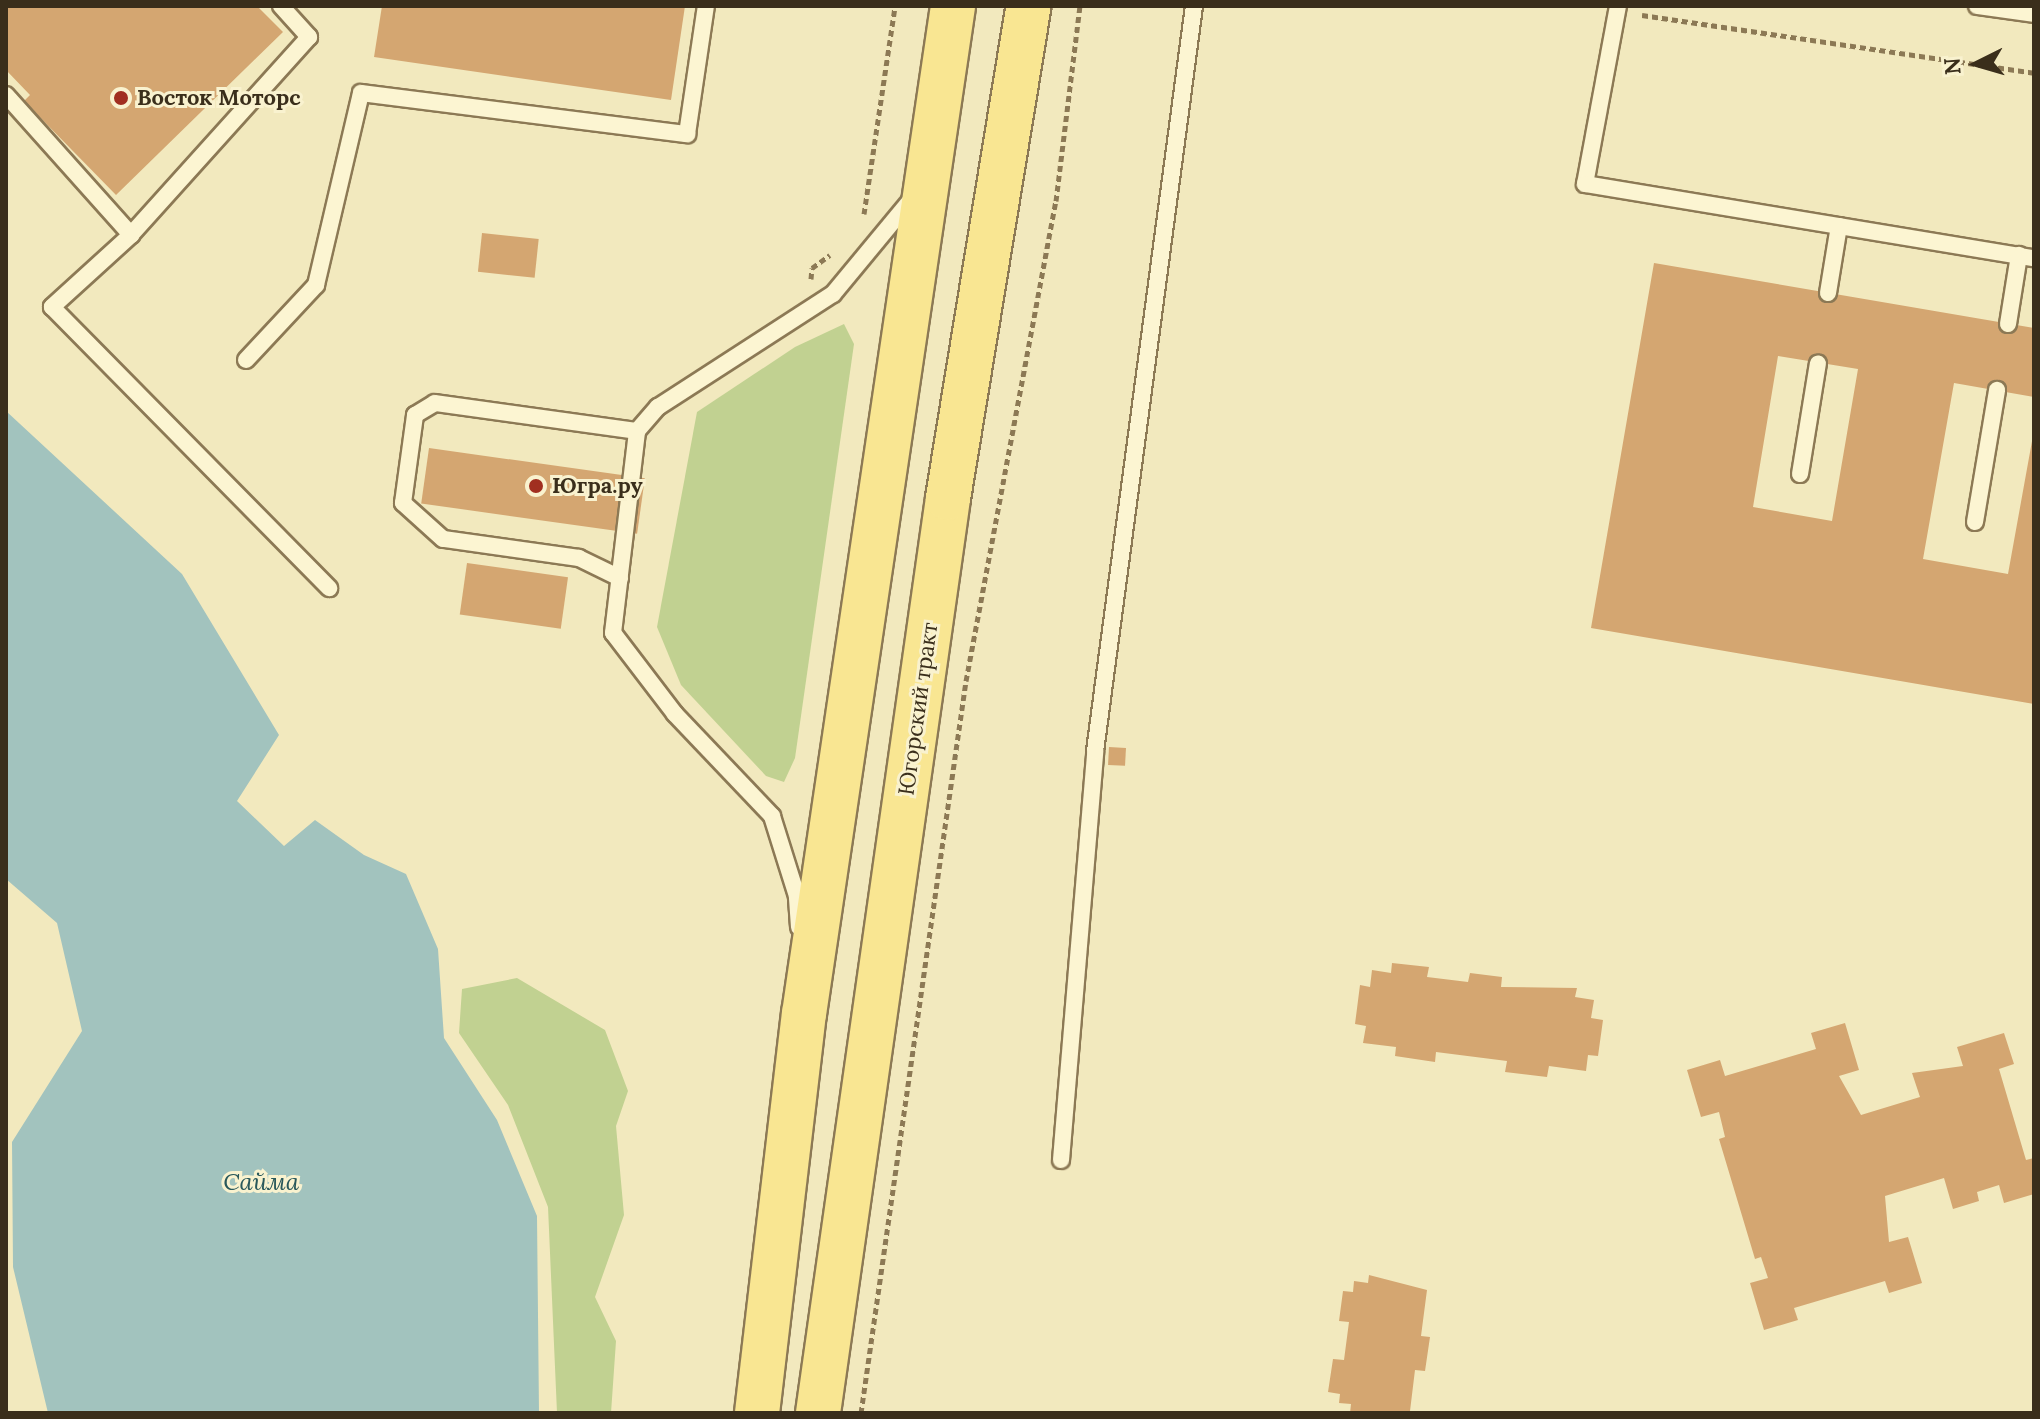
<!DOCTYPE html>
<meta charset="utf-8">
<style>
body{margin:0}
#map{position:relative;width:2040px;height:1419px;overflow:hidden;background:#f2e9be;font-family:Lora,serif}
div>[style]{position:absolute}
.green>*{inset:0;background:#c1d191}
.water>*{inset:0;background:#a2c3be}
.building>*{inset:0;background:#d4a671;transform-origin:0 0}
.path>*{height:5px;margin-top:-2.5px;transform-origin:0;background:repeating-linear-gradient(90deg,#8c7955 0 6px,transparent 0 10px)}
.roads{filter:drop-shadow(2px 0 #8c7955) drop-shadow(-2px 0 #8c7955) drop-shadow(0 2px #8c7955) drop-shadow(0 -2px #8c7955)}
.lane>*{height:16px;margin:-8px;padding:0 8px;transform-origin:8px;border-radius:8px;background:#fcf5d2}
.primary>*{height:44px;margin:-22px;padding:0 22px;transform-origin:22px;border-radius:22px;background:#f9e692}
.dots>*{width:22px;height:22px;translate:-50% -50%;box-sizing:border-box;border:4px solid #f9f2cf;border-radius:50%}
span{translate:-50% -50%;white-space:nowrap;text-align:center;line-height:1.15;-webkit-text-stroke:6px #f9f2cf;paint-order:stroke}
.poi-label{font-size:22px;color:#3a2e1b;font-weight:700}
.left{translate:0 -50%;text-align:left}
.street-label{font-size:22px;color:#3a2e1b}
.water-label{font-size:24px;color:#29585b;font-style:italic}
.frame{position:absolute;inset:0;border:8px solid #3a2e1b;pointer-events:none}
.north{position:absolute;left:1936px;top:24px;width:80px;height:80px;-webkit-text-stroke:6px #f9f2cf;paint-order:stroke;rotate:265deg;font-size:22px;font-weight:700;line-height:32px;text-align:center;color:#3a2e1b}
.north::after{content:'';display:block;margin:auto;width:28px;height:36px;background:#3a2e1b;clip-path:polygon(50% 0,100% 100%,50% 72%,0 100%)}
</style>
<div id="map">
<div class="green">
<div style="clip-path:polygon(844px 324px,854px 344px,795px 758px,784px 782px,766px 776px,681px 685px,657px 627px,697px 412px,795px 347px)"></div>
<div style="clip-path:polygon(517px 978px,605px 1030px,628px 1091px,616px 1126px,624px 1215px,595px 1297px,616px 1341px,611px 1413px,557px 1413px,548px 1207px,508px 1105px,459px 1033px,462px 989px)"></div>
</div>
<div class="water">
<div style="clip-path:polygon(6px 411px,182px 574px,279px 735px,237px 801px,284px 846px,315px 820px,364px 855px,406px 874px,438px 949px,444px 1038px,497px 1120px,537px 1216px,539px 1413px,48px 1413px,13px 1267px,12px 1142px,82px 1031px,57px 923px,6px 879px)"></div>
</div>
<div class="building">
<div style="clip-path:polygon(6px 6px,257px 6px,283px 32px,116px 195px,24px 101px,30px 95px,6px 70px)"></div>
<div style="clip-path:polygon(382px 6px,685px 6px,671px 100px,374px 57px)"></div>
<div style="left:482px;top:233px;width:57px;height:39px;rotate:6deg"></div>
<div style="clip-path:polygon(evenodd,1654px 263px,2034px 328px,2034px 397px,1954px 383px,1923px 559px,2008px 574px,2034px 430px,2034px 704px,1591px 628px,1654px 263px,1778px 356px,1858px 369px,1832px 521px,1753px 507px,1778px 356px)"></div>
<div style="left:429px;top:448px;width:218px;height:56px;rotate:8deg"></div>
<div style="left:467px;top:563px;width:102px;height:52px;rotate:8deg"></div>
<div style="left:1109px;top:747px;width:17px;height:18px;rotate:3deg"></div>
<div style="clip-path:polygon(1392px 963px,1429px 967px,1427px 977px,1468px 982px,1470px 973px,1502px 977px,1501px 987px,1577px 988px,1575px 997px,1594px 1000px,1591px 1018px,1603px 1020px,1598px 1056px,1588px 1055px,1586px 1071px,1549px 1066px,1547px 1077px,1505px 1072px,1507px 1061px,1436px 1052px,1435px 1062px,1395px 1056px,1396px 1047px,1363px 1043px,1366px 1026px,1355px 1024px,1360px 985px,1370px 987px,1372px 970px,1391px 973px)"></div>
<div style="clip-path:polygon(1845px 1023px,1859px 1070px,1839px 1076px,1861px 1115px,1920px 1097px,1912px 1073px,1963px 1066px,1957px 1047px,2004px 1033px,2014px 1064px,1999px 1069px,2026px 1160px,2034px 1158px,2034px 1194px,2004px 1203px,1999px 1185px,1977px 1192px,1979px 1201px,1953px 1209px,1944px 1178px,1885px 1196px,1889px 1242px,1908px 1237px,1922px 1283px,1889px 1293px,1885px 1281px,1794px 1308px,1798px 1320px,1764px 1330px,1750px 1283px,1768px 1278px,1761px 1257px,1755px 1259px,1719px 1139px,1725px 1137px,1719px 1112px,1701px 1117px,1687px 1070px,1720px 1060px,1725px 1076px,1816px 1049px,1811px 1033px)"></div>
<div style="clip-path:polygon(1369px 1275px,1427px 1290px,1421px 1336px,1430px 1337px,1425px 1371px,1415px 1370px,1410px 1411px,1350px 1413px,1351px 1404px,1339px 1403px,1340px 1394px,1328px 1392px,1333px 1359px,1344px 1360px,1349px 1322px,1339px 1321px,1343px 1291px,1353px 1292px,1354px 1281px,1368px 1283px)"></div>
</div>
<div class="path">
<div style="left:1642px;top:15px;width:396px;rotate:8.4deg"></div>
<div style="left:864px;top:214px;width:210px;rotate:-81.5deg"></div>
<div style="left:811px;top:279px;width:11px;rotate:-85deg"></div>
<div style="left:812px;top:268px;width:22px;rotate:-36deg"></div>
<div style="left:861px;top:1413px;width:739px;rotate:-81.84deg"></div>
<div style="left:966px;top:681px;width:488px;rotate:-79.4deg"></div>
<div style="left:1056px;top:201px;width:196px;rotate:-83deg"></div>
</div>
<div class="roads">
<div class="lane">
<div style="left:281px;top:6px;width:42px;rotate:47.9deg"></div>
<div style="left:309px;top:37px;width:266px;rotate:132deg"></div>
<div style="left:131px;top:235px;width:107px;rotate:137.7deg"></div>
<div style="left:52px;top:307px;width:395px;rotate:45.4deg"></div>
<div style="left:1618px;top:6px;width:181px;rotate:100.5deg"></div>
<div style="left:1585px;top:184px;width:455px;rotate:9.4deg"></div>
<div style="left:1977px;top:6px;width:58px;rotate:8deg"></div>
<div style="left:6px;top:95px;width:188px;rotate:48.2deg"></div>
<div style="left:1828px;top:293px;width:68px;rotate:-80.7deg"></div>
<div style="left:2008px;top:324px;width:70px;rotate:-80.9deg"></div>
<div style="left:246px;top:360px;width:103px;rotate:-47deg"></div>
<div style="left:316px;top:285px;width:197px;rotate:-76.8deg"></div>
<div style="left:361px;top:93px;width:329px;rotate:7.2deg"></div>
<div style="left:687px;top:134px;width:129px;rotate:-81.6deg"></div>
<div style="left:1800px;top:474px;width:112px;rotate:-80.8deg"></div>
<div style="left:1975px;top:522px;width:134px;rotate:-80.5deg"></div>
<div style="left:620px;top:578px;width:46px;rotate:-154deg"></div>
<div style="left:579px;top:558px;width:137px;rotate:-172deg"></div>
<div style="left:443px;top:539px;width:54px;rotate:-138deg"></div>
<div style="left:403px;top:503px;width:89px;rotate:-82.2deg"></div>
<div style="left:415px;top:415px;width:23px;rotate:-31deg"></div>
<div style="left:435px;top:403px;width:204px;rotate:7.9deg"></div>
<div style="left:799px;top:927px;width:31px;rotate:-94deg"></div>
<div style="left:797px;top:896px;width:84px;rotate:-107.4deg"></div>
<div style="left:772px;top:816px;width:141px;rotate:-133.6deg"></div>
<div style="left:675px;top:714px;width:102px;rotate:-127.4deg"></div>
<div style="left:613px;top:633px;width:203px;rotate:-83.2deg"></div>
<div style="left:637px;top:431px;width:32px;rotate:-49deg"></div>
<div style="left:658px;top:407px;width:208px;rotate:-32.9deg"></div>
<div style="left:833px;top:294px;width:127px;rotate:-50.4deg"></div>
<div style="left:1061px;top:1160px;width:410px;rotate:-85.2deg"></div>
<div style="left:1095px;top:751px;width:752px;rotate:-82.43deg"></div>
</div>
<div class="primary">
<div style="left:757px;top:1413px;width:402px;rotate:-83.3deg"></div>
<div style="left:804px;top:1014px;width:1019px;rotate:-81.59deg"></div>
<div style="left:818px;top:1413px;width:924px;rotate:-81.91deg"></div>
<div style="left:948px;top:498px;width:499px;rotate:-80.7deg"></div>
</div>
</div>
<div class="dots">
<div style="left:121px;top:98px;background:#a12f20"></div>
<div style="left:536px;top:486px;background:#a12f20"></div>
</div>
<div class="poi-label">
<span class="left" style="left:137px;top:98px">Восток Моторс</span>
<span class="left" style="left:552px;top:486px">Югра.ру</span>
</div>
<div class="street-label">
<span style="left:918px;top:709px;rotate:-82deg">Югорский тракт</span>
</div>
<div class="water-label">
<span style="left:261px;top:1182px">Сайма</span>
</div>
<div class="frame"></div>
<div class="north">N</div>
</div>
